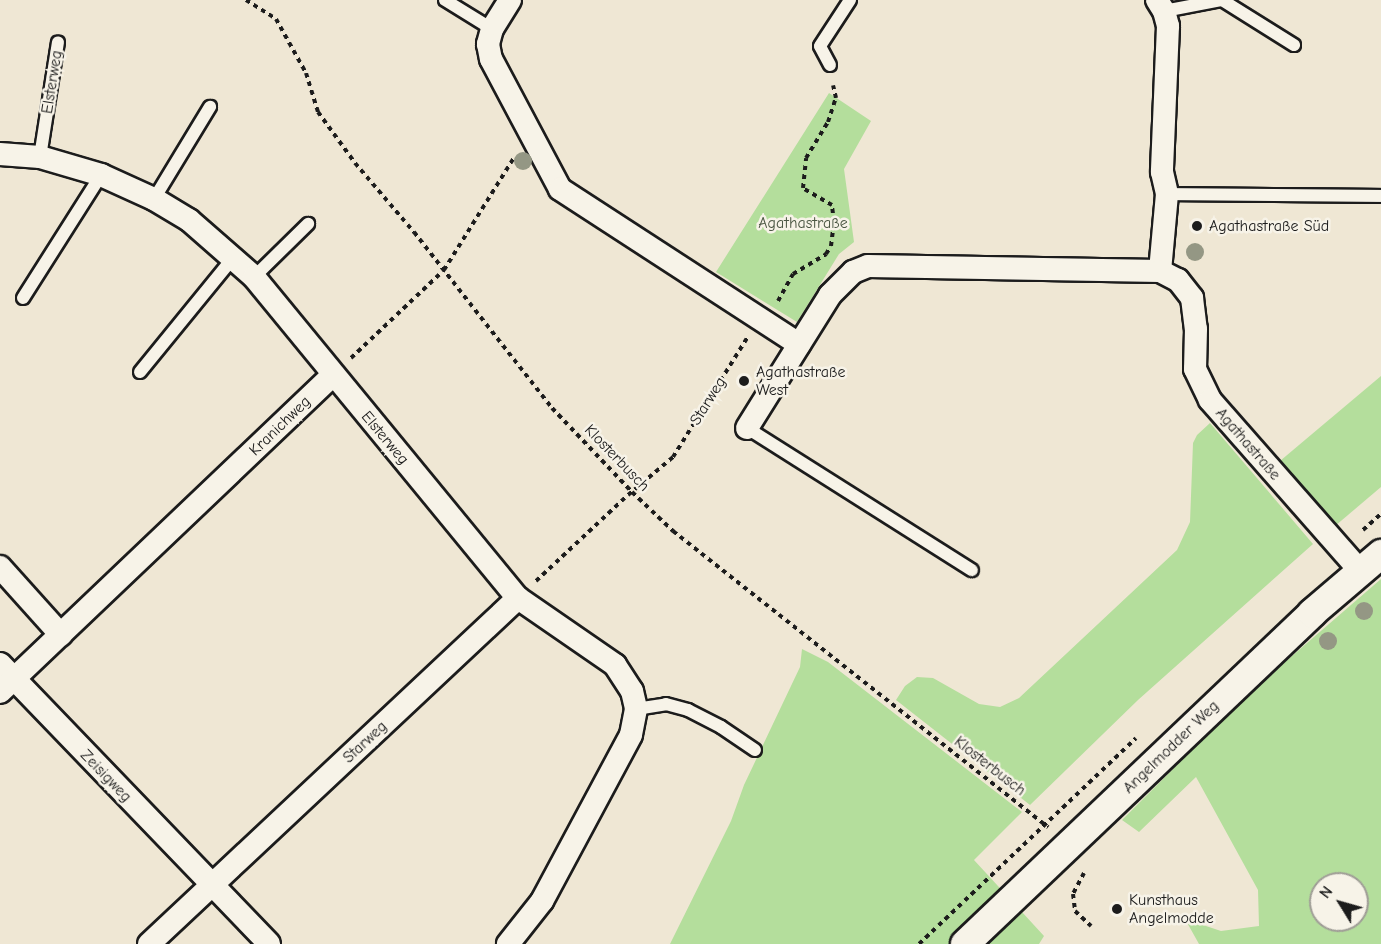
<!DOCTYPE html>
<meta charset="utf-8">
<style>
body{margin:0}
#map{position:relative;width:1381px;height:944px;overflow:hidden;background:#efe7d4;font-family:"Comic Neue",sans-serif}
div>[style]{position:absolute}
.green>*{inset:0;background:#b4de9c}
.path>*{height:4px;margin-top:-2px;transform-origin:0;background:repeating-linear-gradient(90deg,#1c1c1c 0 4.5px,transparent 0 9px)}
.roads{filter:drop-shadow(2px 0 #1c1c1c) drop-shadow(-2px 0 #1c1c1c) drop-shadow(0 2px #1c1c1c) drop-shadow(0 -2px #1c1c1c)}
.service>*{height:12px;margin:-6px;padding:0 6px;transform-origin:6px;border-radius:6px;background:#f7f3e8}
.minor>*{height:22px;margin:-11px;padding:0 11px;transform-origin:11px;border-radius:11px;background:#f7f3e8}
.tertiary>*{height:28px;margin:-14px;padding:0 14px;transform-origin:14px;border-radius:14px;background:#f7f3e8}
.trees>*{width:18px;height:18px;margin:-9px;border-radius:50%;background:#949784}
.dots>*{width:16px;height:16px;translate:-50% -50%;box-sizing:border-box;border:3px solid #f7f3e8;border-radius:50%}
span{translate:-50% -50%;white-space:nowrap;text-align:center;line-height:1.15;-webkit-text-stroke:5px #f7f3e8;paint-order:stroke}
.street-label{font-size:16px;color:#1c1c1c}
.park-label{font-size:16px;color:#4a5642}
.poi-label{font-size:16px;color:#1c1c1c}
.left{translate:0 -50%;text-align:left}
.north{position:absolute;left:1309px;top:872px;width:60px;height:60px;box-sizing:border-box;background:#f7f3e8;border:2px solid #9f9d96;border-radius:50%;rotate:307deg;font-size:16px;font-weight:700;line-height:24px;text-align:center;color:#1c1c1c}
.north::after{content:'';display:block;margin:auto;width:21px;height:27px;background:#1c1c1c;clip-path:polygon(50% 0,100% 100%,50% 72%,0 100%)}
</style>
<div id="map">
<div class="green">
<div style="clip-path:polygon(829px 93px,871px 121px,844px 169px,854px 242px,839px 254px,797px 322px,716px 272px)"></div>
<div style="clip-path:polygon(1381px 376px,1381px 487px,1335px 526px,1280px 461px)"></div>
<div style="clip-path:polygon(1210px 423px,1313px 544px,1138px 700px,1030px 805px,896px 700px,905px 686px,917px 677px,933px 678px,979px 704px,1000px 707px,1019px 698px,1177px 550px,1190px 522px,1193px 443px,1197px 435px)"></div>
<div style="clip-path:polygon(evenodd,1381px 579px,1381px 944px,1199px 944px,1185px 919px,1221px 931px,1259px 926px,1258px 890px,1196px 777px,1139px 832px,1122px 820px,1248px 694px,1381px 579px,1321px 884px,1357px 884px,1357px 920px,1321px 920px,1321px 884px)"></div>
<div style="clip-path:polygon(802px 649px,828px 662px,1022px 812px,974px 860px,1044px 936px,1039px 944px,670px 944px,731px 821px,744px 785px,800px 667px)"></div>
</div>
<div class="path">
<div style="left:246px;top:0;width:36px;rotate:32deg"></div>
<div style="left:276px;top:19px;width:62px;rotate:60.9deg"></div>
<div style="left:306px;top:73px;width:41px;rotate:72.9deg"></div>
<div style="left:318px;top:112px;width:63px;rotate:54deg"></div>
<div style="left:355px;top:163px;width:91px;rotate:49.5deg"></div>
<div style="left:414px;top:232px;width:224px;rotate:51.9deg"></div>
<div style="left:552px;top:408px;width:116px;rotate:46.4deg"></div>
<div style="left:632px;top:492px;width:57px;rotate:43.6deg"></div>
<div style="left:673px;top:531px;width:478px;rotate:38.3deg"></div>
<div style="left:778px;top:301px;width:31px;rotate:-61deg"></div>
<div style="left:793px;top:274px;width:39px;rotate:-31deg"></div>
<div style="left:826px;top:254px;width:9px;rotate:-58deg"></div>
<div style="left:831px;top:246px;width:24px;rotate:-83deg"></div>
<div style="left:834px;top:222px;width:17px;rotate:-97deg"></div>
<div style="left:832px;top:205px;width:34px;rotate:-150deg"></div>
<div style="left:803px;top:188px;width:30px;rotate:-84deg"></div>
<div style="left:806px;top:158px;width:42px;rotate:-58.6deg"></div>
<div style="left:828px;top:122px;width:25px;rotate:-72deg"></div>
<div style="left:836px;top:98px;width:13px;rotate:-103deg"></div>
<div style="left:351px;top:358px;width:128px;rotate:-43.4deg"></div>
<div style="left:444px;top:270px;width:134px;rotate:-58.1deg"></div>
<div style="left:1363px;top:530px;width:24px;rotate:-42deg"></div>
<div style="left:536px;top:581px;width:126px;rotate:-43.1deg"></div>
<div style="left:628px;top:495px;width:59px;rotate:-40.2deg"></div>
<div style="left:673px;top:457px;width:140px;rotate:-58.1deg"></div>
<div style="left:1084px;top:873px;width:24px;rotate:118deg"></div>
<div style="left:1073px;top:894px;width:17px;rotate:83deg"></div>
<div style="left:1075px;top:911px;width:22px;rotate:43deg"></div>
<div style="left:919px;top:944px;width:299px;rotate:-43.5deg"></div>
</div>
<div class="roads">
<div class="service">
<div style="left:445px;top:0;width:55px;rotate:31.7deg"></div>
<div style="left:1222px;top:0;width:85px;rotate:32deg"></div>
<div style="left:1164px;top:11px;width:58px;rotate:-10.9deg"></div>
<div style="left:830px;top:65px;width:21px;rotate:-118deg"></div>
<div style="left:820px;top:46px;width:55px;rotate:-56.9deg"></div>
<div style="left:40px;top:157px;width:116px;rotate:-81.1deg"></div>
<div style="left:1167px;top:194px;width:214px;rotate:0.5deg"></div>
<div style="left:154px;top:199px;width:108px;rotate:-58.7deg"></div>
<div style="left:254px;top:277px;width:76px;rotate:-44.5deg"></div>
<div style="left:23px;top:298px;width:146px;rotate:-57.6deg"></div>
<div style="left:140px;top:372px;width:147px;rotate:-50.8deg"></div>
<div style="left:747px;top:428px;width:266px;rotate:32.3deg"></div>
<div style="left:636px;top:709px;width:30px;rotate:-9deg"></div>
<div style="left:666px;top:704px;width:23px;rotate:15deg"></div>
<div style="left:688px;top:710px;width:37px;rotate:27deg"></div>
<div style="left:721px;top:727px;width:41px;rotate:34.1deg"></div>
</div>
<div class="minor">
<div style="left:510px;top:0;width:34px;rotate:122deg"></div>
<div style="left:492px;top:29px;width:16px;rotate:105deg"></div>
<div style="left:488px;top:44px;width:15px;rotate:79deg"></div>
<div style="left:491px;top:59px;width:147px;rotate:62deg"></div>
<div style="left:560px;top:189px;width:285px;rotate:33deg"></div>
<div style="left:1157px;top:0;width:13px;rotate:58deg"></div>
<div style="left:1164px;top:11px;width:16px;rotate:75deg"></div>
<div style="left:1168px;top:26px;width:146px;rotate:92.4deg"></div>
<div style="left:1162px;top:172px;width:23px;rotate:77deg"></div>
<div style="left:1167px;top:194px;width:77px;rotate:95.2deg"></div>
<div style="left:0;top:154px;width:40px;rotate:4.3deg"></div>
<div style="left:40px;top:157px;width:64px;rotate:16.4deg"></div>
<div style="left:101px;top:175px;width:58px;rotate:24.4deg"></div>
<div style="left:154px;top:199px;width:41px;rotate:31deg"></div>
<div style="left:189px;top:220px;width:86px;rotate:41.2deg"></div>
<div style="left:254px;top:277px;width:416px;rotate:50.6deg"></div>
<div style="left:518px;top:598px;width:118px;rotate:34.6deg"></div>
<div style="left:615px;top:665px;width:31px;rotate:57deg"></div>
<div style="left:632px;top:691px;width:18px;rotate:77deg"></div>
<div style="left:636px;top:709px;width:26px;rotate:101deg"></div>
<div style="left:631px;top:735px;width:188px;rotate:118.2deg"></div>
<div style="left:542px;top:901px;width:55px;rotate:128.3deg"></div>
<div style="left:747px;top:428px;width:157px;rotate:-58deg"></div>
<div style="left:830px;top:295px;width:33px;rotate:-45deg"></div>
<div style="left:853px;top:272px;width:16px;rotate:-22deg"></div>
<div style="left:868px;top:266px;width:292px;rotate:1deg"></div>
<div style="left:1160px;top:271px;width:20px;rotate:27deg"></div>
<div style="left:1178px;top:280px;width:23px;rotate:52deg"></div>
<div style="left:1192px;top:298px;width:31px;rotate:83deg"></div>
<div style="left:1196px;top:329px;width:40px;rotate:91.4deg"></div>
<div style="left:1195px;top:369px;width:34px;rotate:64deg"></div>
<div style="left:1210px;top:400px;width:227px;rotate:48.7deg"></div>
<div style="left:0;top:567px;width:91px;rotate:48.1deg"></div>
<div style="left:0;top:664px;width:388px;rotate:46.1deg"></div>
<div style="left:0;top:692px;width:460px;rotate:-43.6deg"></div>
<div style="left:149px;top:944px;width:506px;rotate:-43.16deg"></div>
</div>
<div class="tertiary">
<div style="left:965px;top:944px;width:480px;rotate:-43.6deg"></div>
<div style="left:1312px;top:613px;width:91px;rotate:-40.5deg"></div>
</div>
</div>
<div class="trees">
<div style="left:523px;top:161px"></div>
<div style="left:1195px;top:252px"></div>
<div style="left:1364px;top:611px"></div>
<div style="left:1328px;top:641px"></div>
</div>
<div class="dots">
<div style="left:1197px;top:226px;background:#1c1c1c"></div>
<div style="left:744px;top:381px;background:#1c1c1c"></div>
<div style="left:1117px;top:909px;background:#1c1c1c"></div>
</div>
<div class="street-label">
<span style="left:52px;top:82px;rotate:-81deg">Elsterweg</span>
<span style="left:708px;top:401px;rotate:-58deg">Starweg</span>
<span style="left:280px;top:426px;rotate:-44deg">Kranichweg</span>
<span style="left:385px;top:438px;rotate:50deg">Elsterweg</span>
<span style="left:1248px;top:444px;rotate:49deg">Agathastraße</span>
<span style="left:617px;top:458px;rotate:46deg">Klosterbusch</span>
<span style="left:365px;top:742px;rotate:-43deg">Starweg</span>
<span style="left:1171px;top:747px;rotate:-44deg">Angelmodder Weg</span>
<span style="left:990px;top:766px;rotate:38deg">Klosterbusch</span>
<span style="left:106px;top:776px;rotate:46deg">Zeisigweg</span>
</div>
<div class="park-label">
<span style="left:803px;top:223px">Agathastraße</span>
</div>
<div class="poi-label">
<span class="left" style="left:1209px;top:226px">Agathastraße Süd</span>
<span class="left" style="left:756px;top:381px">Agathastraße<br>West</span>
<span class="left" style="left:1129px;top:909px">Kunsthaus<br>Angelmodde</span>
</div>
<div class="north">N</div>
</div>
